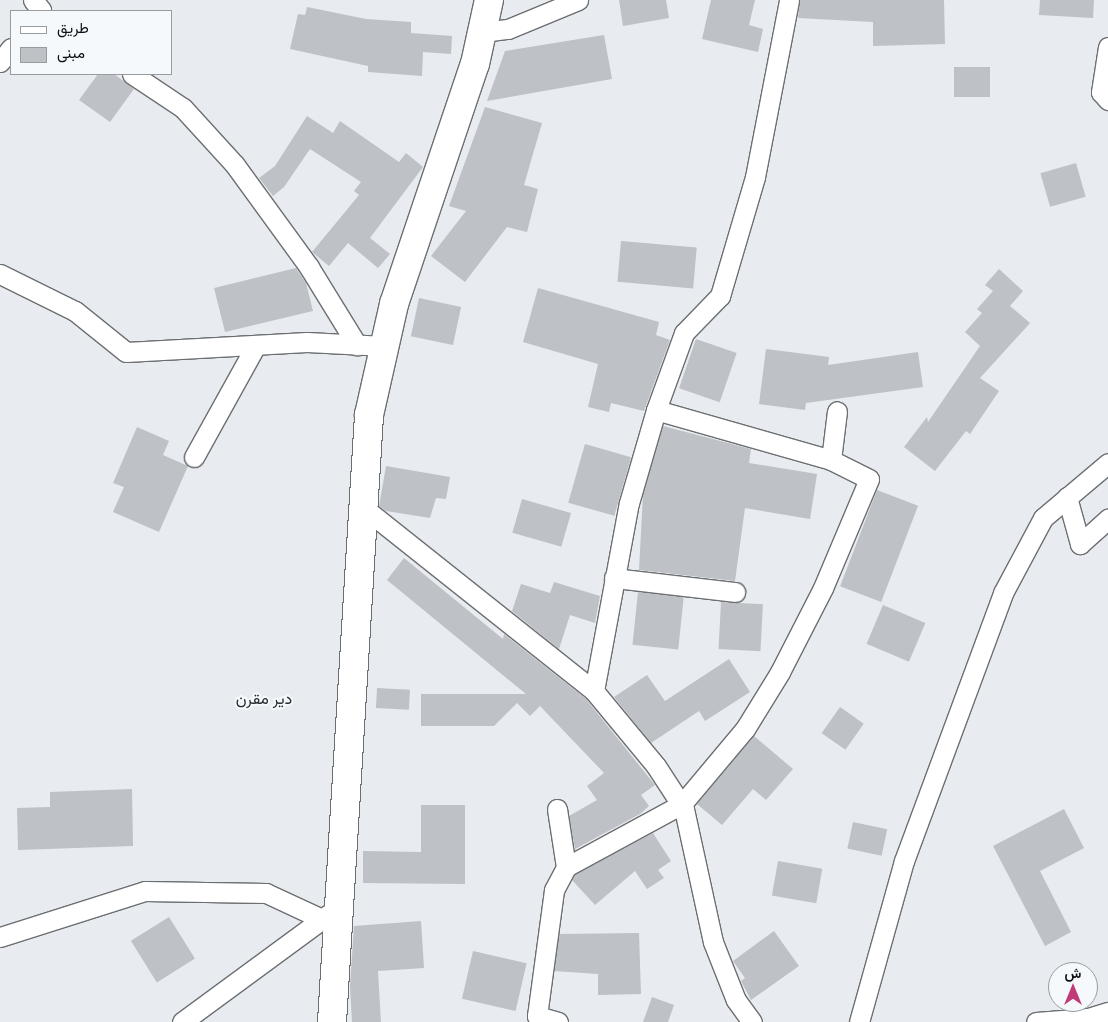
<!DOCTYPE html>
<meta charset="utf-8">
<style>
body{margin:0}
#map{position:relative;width:1108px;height:1022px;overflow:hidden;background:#e8ebef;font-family:"Public Sans",Vazirmatn,sans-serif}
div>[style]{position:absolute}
.building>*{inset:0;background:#bec1c5;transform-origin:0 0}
.roads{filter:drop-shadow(1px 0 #6c6f72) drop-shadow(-1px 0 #6c6f72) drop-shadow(0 1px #6c6f72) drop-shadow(0 -1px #6c6f72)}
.street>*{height:19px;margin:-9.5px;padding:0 9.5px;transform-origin:9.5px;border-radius:9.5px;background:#fff}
.secondary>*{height:28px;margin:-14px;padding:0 14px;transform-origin:14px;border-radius:14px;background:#fff}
span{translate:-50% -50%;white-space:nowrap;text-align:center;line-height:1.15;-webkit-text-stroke:4px #f5f9fc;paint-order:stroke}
.quarter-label{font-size:16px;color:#2a2d2f}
.legend{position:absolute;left:10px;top:10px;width:162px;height:65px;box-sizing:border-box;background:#f5f9fc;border:1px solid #999c9e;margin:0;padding:6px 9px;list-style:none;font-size:15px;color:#0f1011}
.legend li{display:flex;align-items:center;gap:10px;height:25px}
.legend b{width:25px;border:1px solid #999c9e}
.north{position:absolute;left:1048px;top:962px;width:50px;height:50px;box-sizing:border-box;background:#f5f9fc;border:1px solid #999c9e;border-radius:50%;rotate:0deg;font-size:14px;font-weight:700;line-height:20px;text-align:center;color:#0f1011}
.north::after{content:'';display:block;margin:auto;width:18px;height:22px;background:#c23b79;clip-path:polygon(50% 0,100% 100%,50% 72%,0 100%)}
</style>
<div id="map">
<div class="building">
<div style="clip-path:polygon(619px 0,666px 0,669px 18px,623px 26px)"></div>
<div style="clip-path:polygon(711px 0,755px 0,749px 25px,763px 29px,758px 52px,702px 39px)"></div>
<div style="clip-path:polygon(800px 0,944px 0,945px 44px,873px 46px,873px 22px,798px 18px)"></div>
<div style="clip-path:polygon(1040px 0,1094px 0,1093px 18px,1039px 15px)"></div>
<div style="clip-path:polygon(307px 7px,366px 19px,411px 22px,411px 33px,452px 36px,451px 54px,423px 52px,422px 76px,368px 72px,368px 66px,290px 49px,298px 14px,305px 15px)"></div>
<div style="clip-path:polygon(604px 35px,612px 79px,487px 101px,505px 51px)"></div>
<div style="left:954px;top:67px;width:36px;height:30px"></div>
<div style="clip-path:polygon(98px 74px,114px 74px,134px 89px,110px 122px,79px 100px)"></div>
<div style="clip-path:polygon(485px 107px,542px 123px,524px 185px,538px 189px,527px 232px,507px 227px,465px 282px,431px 256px,466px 211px,449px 206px)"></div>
<div style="clip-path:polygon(307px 116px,333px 133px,340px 121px,399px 162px,406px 153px,423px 167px,370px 238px,390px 254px,378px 268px,348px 243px,329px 266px,312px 252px,359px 195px,354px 191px,361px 182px,310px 149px,284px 187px,273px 196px,259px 178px,275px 166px)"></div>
<div style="left:1076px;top:163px;width:35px;height:37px;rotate:74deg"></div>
<div style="left:621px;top:241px;width:76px;height:41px;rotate:5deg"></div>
<div style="clip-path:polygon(296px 268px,306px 283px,313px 311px,225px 332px,214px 288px)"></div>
<div style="clip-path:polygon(999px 269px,1023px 291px,1010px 306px,1030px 323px,980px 378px,999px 391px,970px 434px,966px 431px,935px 471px,904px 447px,927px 417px,928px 422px,980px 346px,965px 332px,982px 313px,977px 309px,993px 291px,985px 285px)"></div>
<div style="clip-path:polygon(538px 288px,659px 322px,656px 335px,670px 340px,644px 411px,611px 403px,609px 412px,588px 407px,598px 364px,523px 342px)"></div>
<div style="left:419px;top:298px;width:43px;height:39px;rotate:12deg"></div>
<div style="left:696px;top:339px;width:43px;height:52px;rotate:19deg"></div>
<div style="clip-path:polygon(766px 349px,829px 357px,828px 365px,918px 352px,923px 387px,806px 403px,805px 410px,759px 404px)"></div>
<div style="clip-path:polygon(663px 426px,751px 449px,749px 463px,817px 474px,810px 519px,745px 508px,735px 581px,639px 570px,643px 494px)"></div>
<div style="clip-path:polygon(137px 427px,169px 441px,163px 455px,188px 466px,159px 532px,113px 512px,124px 487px,113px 483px)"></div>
<div style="left:585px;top:444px;width:48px;height:61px;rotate:16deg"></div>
<div style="clip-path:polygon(386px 466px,450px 477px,446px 499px,436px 498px,430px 518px,386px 511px,379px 506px)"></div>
<div style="left:877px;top:490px;width:44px;height:103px;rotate:21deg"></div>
<div style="left:522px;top:499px;width:51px;height:35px;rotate:16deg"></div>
<div style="clip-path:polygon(404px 558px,503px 639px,504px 634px,586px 699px,655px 785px,641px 795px,649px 806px,640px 814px,575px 849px,569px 816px,597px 800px,587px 786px,604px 773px,540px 706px,530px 716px,517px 703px,494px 726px,421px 726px,421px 694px,526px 694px,387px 580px)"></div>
<div style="clip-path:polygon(554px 582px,600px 596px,595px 623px,570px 615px,559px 649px,512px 611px,521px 584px,550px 593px)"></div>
<div style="left:638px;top:592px;width:46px;height:53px;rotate:6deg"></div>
<div style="left:721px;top:602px;width:42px;height:47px;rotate:3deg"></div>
<div style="left:883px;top:605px;width:46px;height:42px;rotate:23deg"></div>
<div style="clip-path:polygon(729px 659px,750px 692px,705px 721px,699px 711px,651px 743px,614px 697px,647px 675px,665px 701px)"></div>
<div style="left:377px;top:688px;width:33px;height:20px;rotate:3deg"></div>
<div style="left:840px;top:707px;width:29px;height:32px;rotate:35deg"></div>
<div style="clip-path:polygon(754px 736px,793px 769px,766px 800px,753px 789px,722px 825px,697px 804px)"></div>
<div style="clip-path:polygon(132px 789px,133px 846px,18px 850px,17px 808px,50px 807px,50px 792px)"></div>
<div style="clip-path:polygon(421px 805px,465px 805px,465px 884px,363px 883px,363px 851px,421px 852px)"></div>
<div style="clip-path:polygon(1064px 809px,1084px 848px,1040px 871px,1071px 932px,1045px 946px,993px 846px)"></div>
<div style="left:853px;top:822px;width:35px;height:27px;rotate:12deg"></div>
<div style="clip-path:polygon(653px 833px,671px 861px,658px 870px,664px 878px,647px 889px,635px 871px,595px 905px,572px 880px,574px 875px)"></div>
<div style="left:778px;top:861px;width:45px;height:35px;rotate:10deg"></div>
<div style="left:169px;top:917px;width:49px;height:45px;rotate:58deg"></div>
<div style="clip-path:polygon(421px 921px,424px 968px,378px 971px,381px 1022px,352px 1022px,350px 986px,354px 926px)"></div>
<div style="clip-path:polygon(774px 931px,799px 966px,751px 1000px,741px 981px,745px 978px,733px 961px)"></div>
<div style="clip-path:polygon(639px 933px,641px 994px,598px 995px,598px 974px,554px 971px,559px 934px)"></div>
<div style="left:473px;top:951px;width:55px;height:49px;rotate:13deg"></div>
<div style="clip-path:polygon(652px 997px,674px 1005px,668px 1022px,643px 1022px)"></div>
</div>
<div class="roads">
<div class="street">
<div style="left:33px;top:0;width:13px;rotate:51deg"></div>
<div style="left:482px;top:32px;width:26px;rotate:-7deg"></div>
<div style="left:508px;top:29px;width:76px;rotate:-22.5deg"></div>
<div style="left:1108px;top:47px;width:46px;rotate:98.8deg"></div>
<div style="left:1101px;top:92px;width:11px;rotate:49deg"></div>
<div style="left:0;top:62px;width:18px;rotate:-52deg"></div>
<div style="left:132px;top:74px;width:61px;rotate:33.7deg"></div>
<div style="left:183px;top:108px;width:77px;rotate:47.6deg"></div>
<div style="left:235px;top:165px;width:126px;rotate:54deg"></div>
<div style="left:309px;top:267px;width:92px;rotate:58.4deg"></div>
<div style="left:0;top:274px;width:84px;rotate:26.3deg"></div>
<div style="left:75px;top:311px;width:65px;rotate:38.8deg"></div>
<div style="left:126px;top:352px;width:181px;rotate:-3.2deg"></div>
<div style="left:307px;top:342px;width:78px;rotate:2.9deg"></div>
<div style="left:656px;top:410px;width:182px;rotate:15.9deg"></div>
<div style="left:831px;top:460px;width:49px;rotate:-83deg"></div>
<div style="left:194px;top:457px;width:126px;rotate:-61deg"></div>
<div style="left:1067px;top:497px;width:49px;rotate:74.5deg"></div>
<div style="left:1080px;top:544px;width:38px;rotate:-42deg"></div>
<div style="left:364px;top:508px;width:294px;rotate:38.5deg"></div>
<div style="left:594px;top:691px;width:97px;rotate:50.4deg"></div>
<div style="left:656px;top:766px;width:51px;rotate:56.9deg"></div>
<div style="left:684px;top:809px;width:136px;rotate:77.7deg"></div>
<div style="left:713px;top:942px;width:62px;rotate:68.4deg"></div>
<div style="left:736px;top:1000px;width:27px;rotate:54deg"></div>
<div style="left:614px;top:578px;width:122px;rotate:6.6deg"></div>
<div style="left:594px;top:691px;width:191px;rotate:-79.5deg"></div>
<div style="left:629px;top:503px;width:97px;rotate:-73.8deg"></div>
<div style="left:656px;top:410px;width:82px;rotate:-70deg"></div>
<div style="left:684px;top:333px;width:52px;rotate:-45.8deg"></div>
<div style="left:720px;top:296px;width:124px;rotate:-73.6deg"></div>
<div style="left:755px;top:177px;width:180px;rotate:-79.1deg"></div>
<div style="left:557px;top:809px;width:59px;rotate:81.2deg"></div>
<div style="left:566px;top:867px;width:132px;rotate:-28.5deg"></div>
<div style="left:682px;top:804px;width:98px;rotate:-50deg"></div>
<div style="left:745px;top:729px;width:67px;rotate:-58.4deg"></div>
<div style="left:780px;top:672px;width:94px;rotate:-62.9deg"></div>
<div style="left:823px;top:588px;width:118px;rotate:-67.1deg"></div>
<div style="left:869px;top:479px;width:42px;rotate:-153.4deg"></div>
<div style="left:0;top:937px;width:152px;rotate:-17.6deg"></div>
<div style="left:145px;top:891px;width:121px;rotate:0.9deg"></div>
<div style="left:266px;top:893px;width:62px;rotate:24.9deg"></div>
<div style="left:182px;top:1022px;width:182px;rotate:-36.3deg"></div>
<div style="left:558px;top:1022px;width:22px;rotate:-164deg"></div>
<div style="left:537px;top:1016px;width:127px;rotate:-82.3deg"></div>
<div style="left:554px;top:890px;width:26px;rotate:-62deg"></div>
<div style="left:859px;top:1022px;width:167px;rotate:-74.4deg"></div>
<div style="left:904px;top:861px;width:286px;rotate:-69.7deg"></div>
<div style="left:1003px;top:593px;width:85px;rotate:-61.9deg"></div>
<div style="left:1043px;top:518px;width:85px;rotate:-40.2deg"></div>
<div style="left:1036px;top:1022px;width:52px;rotate:-4.4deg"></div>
<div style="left:1088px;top:1018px;width:21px;rotate:-17deg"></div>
</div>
<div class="secondary">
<div style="left:332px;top:1022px;width:608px;rotate:-86.51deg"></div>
<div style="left:369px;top:415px;width:114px;rotate:-77.3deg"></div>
<div style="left:394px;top:304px;width:253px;rotate:-71.4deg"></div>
<div style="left:475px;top:64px;width:66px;rotate:-77.7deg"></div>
</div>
</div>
<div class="quarter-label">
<span style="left:264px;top:699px">دير مقرن</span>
</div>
<ul class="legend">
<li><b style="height:6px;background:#fff"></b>طريق</li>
<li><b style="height:14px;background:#bec1c5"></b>مبنى</li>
</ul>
<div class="north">ش</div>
</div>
